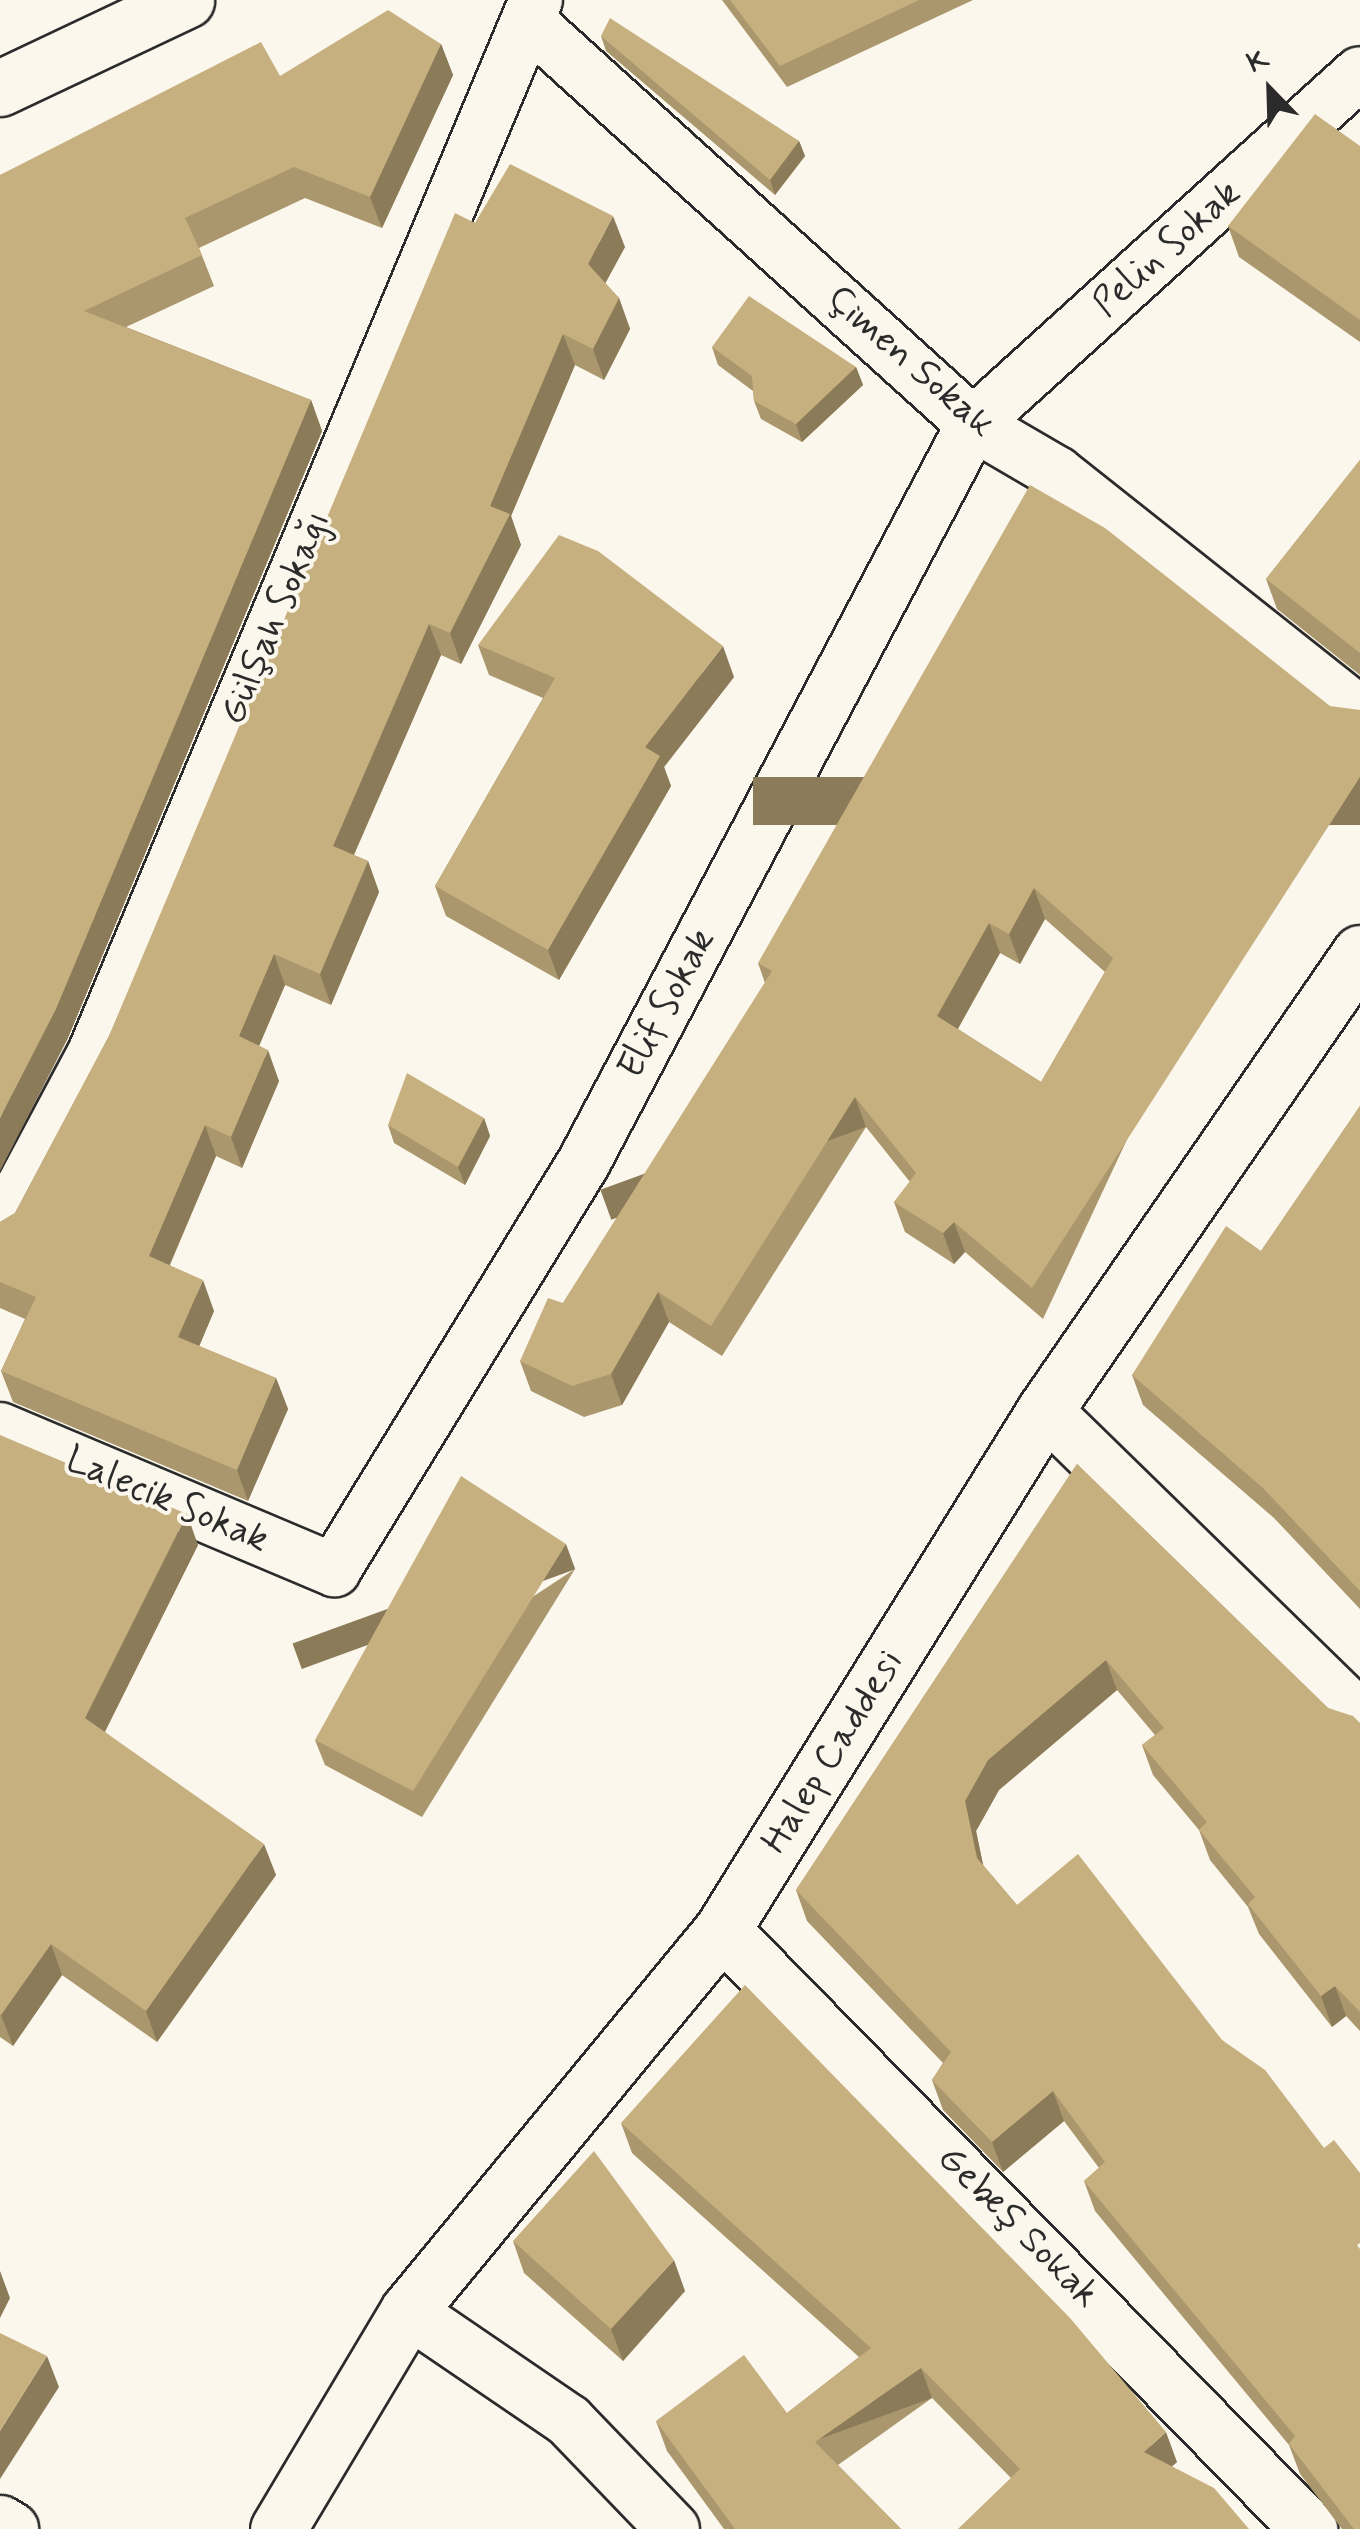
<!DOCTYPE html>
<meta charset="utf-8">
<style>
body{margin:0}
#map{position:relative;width:1360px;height:2529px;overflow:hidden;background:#fbf7ec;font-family:Mynerve,sans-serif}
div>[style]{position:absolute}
.roads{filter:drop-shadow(2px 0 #2b2b2b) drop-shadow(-2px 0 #2b2b2b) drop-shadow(0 2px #2b2b2b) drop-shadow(0 -2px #2b2b2b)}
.street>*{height:52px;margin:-26px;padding:0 26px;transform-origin:26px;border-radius:26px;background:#fbf7ec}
.secondary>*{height:55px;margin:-27.5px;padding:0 27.5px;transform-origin:27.5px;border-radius:27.5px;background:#fbf7ec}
.wall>*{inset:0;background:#ab976d}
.shaded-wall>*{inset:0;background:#8b7b59;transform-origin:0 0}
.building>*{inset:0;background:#c7b07f}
span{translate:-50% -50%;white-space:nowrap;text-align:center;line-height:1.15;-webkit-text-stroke:8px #fbf7ec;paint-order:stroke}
.street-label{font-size:38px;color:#2b2b2b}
.north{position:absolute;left:1220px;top:40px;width:100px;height:100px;-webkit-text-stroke:8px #fbf7ec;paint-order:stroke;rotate:337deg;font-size:28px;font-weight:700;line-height:40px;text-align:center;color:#2b2b2b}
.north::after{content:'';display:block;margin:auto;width:35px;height:45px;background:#2b2b2b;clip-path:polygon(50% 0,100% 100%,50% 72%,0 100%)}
</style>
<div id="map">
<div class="roads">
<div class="street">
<div style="left:528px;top:21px;width:600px;rotate:42.16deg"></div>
<div style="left:973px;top:424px;width:97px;rotate:30.3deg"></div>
<div style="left:1057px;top:473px;width:387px;rotate:38.4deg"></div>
<div style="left:0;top:1229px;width:200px;rotate:-61.9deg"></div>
<div style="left:94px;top:1053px;width:1142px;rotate:-67.23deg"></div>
<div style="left:1045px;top:1410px;width:440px;rotate:44.3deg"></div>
<div style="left:0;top:1429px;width:363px;rotate:22.9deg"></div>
<div style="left:334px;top:1570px;width:479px;rotate:-58.5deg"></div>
<div style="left:584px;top:1162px;width:834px;rotate:-62.21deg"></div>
<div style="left:973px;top:424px;width:522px;rotate:-42.21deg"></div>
<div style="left:408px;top:2311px;width:195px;rotate:34.3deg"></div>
<div style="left:569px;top:2421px;width:150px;rotate:46.1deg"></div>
</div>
<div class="secondary">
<div style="left:0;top:88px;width:206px;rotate:-25.3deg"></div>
<div style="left:722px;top:1930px;width:839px;rotate:45.58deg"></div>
<div style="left:0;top:2523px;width:12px;rotate:31deg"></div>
<div style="left:278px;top:2529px;width:254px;rotate:-59.2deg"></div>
<div style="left:408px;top:2311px;width:494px;rotate:-50.5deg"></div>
<div style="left:722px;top:1930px;width:612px;rotate:-58.15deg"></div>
<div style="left:1045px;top:1410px;width:555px;rotate:-55.42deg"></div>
</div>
</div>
<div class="wall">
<div style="clip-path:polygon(722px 0,973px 0,787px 87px)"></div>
<div style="clip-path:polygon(601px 36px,799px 141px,805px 156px,775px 195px,606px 51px)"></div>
<div style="clip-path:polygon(441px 44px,453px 75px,382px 228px,305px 198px,199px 248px,214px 286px,126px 327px,311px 400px,322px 431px,67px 1040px,0 175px,280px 76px)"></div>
<div style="clip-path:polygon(1360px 146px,1360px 342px,1239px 257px,1228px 226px)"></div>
<div style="clip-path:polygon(475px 223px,625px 247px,605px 283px,619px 298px,630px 329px,604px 380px,575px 365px,511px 516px,521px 545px,461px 664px,441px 655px,354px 855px,368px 861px,379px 892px,331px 1005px,285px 985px,259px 1046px,279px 1081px,242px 1168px,216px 1156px,170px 1265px,214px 1311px,199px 1346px,276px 1378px,288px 1409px,248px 1501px,13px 1402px,1px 1371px,25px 1319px,0 1308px,0 1222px,15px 1213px,109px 1036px)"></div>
<div style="clip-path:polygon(712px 347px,856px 367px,863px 385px,802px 442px,761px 419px,754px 401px,753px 391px,718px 365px)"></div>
<div style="clip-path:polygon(1360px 460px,1360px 675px,1277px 609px,1266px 579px)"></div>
<div style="clip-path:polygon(478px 645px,734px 677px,664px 767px,671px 786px,559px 980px,446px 916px,435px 886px,543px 698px,489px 675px)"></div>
<div style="clip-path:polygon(evenodd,1330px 706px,1043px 1319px,965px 1252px,954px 1264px,905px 1232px,894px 1202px,910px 1182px,866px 1127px,722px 1356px,669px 1322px,622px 1405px,584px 1417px,531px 1391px,520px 1361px,563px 1303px,765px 983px,758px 963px,1330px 706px,1045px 919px,1105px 972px,1041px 1082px,958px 1029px,1000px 953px,1020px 964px,1045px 919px)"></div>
<div style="clip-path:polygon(1360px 1106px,1360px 1609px,1274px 1518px,1143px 1405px,1132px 1375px,1261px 1251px)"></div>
<div style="clip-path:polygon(484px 1118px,490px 1136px,465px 1185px,394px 1143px,388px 1125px)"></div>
<div style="clip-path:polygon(0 1435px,198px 1545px,105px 1732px,276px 1875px,157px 2042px,62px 1975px,13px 2046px,0 2037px)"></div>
<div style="clip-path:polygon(1077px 1464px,1328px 1708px,1360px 1723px,1360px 2031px,1346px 2016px,1332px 2027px,1259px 1934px,1248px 1907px,1210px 1860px,1199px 1830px,1153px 1775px,1142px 1745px,1155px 1735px,1117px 1690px,999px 1790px,976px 1831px,983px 1865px,1017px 1905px,1222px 2040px,1324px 2148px,1360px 2529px,1342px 2529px,1300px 2474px,1289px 2445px,1095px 2211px,1084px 2181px,1099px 2168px,1064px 2121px,1003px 2172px,943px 2110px,932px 2080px,943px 2063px,807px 1921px,796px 1890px)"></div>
<div style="clip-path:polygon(575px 1569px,422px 1817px,325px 1765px,315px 1740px)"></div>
<div style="clip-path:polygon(621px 2123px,1177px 2462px,1172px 2466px,1011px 2478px,932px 2398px,838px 2465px,901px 2529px,724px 2529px,667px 2451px,656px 2421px,787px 2413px,859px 2357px,632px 2153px)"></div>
<div style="clip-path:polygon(513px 2241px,685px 2291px,623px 2361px,524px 2273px)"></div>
</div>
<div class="shaded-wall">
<div style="clip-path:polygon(441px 44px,453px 75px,382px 228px,370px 197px)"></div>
<div style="clip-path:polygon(799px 141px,805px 156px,775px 195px,770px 180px)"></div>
<div style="clip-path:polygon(613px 216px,625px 247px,599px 295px,588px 264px)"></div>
<div style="clip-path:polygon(619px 298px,630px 329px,604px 380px,593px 349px)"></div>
<div style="clip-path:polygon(563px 334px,575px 365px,511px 516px,521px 545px,461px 664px,450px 633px,490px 506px)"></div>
<div style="clip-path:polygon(856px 367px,863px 385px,802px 442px,796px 424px)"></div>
<div style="clip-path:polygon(311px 400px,322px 431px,67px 1040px,0 1171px,0 1118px)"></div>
<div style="clip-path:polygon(429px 624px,441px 655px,344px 877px,333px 846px)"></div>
<div style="clip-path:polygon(723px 646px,734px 677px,664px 767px,671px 786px,559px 980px,548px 950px,645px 747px)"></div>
<div style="left:1360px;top:777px;width:48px;height:607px;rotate:90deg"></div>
<div style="clip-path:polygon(368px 861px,379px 892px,331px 1005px,320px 974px)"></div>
<div style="clip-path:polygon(1034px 888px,1045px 919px,1020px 964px,1009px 934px)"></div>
<div style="clip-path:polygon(989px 923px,1000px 953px,948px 1046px,937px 1016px)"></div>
<div style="clip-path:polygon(274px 954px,285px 985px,250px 1067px,239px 1036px)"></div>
<div style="clip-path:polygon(268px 1050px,279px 1081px,242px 1168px,231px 1137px)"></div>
<div style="left:855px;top:1097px;width:32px;height:271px;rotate:70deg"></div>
<div style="clip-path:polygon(484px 1118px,490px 1136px,465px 1185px,458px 1167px)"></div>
<div style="clip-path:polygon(205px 1125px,216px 1156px,160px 1287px,149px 1256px)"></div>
<div style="clip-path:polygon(954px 1222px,965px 1252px,954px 1264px,943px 1233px)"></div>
<div style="clip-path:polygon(203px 1280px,214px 1311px,190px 1368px,178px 1337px)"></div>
<div style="clip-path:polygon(658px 1292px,669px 1322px,622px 1405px,611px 1374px)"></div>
<div style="clip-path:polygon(276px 1378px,288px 1409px,248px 1501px,237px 1470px)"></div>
<div style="clip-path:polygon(187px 1514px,198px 1545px,96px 1749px,85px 1718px)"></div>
<div style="left:566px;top:1544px;width:27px;height:291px;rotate:70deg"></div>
<div style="clip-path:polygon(1106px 1660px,1117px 1690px,999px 1790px,976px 1831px,988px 1888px,977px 1858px,965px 1801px,988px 1760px)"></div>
<div style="clip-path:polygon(264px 1844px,276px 1875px,157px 2042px,146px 2011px)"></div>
<div style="clip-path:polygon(51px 1944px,62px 1975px,13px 2046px,1px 2015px)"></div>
<div style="clip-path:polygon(1335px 1986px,1346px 2016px,1332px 2027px,1321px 1996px)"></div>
<div style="clip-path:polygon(1053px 2091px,1064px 2121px,1003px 2172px,992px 2142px)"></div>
<div style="clip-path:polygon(674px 2260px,685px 2291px,623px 2361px,611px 2329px)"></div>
<div style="clip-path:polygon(0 2271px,10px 2298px,0 2318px)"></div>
<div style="clip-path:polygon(47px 2356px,59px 2387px,0 2479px,0 2431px)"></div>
<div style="left:921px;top:2368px;width:32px;height:129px;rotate:70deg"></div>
<div style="clip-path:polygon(1166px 2432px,1177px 2462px,1155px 2482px,1144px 2452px)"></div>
</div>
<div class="building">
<div style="clip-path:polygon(730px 0,919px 0,780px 66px)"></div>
<div style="clip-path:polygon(388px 10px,441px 44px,370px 197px,294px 167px,185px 218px,202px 255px,84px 311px,311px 400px,56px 1009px,0 1118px,0 175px,261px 42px,280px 76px)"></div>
<div style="clip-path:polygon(610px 18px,799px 141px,770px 180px,601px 36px)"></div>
<div style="clip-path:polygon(1315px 114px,1360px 146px,1360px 320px,1228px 226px)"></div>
<div style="clip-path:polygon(510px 164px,613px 216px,588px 264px,619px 298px,593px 349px,563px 334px,490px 506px,510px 514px,450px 633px,429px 624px,333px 846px,368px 861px,320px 974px,274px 954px,239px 1036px,268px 1050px,231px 1137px,205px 1125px,149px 1256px,203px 1280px,178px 1337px,276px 1378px,237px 1470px,1px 1371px,36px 1297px,0 1282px,0 1222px,15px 1213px,109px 1036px,455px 213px,475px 223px)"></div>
<div style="clip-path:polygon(749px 296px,856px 367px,796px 424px,754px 401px,752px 376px,712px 347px)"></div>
<div style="clip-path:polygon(1360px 460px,1360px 653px,1266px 579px)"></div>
<div style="clip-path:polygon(evenodd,1030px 485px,1105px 528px,1330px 706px,1360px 710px,1360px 777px,1032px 1288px,954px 1222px,943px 1233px,894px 1202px,916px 1173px,855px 1097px,711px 1326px,658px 1292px,611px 1374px,572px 1386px,520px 1361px,548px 1298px,563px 1303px,772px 971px,758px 963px,1030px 485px,1034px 888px,1113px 958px,1041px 1082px,937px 1016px,989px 923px,1009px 934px,1034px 888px)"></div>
<div style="clip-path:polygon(559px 535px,598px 551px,723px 646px,645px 747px,660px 756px,548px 950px,435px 886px,555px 678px,478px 645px)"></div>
<div style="clip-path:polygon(407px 1073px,484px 1118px,458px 1167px,388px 1125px)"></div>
<div style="clip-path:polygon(1360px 1106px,1360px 1591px,1263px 1488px,1132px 1375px,1226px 1226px,1261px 1251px)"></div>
<div style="clip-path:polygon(0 1435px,187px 1514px,85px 1718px,264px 1844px,146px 2011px,51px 1944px,1px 2015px,0 2014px)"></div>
<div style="clip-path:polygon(1077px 1464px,1328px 1708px,1353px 1716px,1360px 1723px,1360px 2012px,1335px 1986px,1321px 1996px,1248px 1904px,1255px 1897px,1199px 1830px,1207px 1822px,1142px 1745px,1164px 1728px,1106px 1660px,988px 1760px,965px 1801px,977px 1858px,1017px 1905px,1078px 1854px,1222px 2040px,1265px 2070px,1324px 2148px,1334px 2140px,1360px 2173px,1360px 2243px,1357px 2245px,1360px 2249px,1360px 2529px,1354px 2529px,1289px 2444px,1295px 2436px,1084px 2181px,1105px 2162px,1053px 2091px,992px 2142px,932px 2080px,951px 2052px,796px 1890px)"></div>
<div style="clip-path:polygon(461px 1476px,566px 1544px,413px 1791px,315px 1740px)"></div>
<div style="clip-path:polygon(745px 1985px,1070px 2318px,1166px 2432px,1144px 2452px,1214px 2488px,1249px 2529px,958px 2529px,1020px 2469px,921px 2368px,815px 2442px,901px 2529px,735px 2529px,656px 2421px,744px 2355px,787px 2413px,871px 2348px,621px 2123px)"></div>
<div style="clip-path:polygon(594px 2151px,674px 2260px,611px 2329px,513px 2241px)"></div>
<div style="clip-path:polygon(0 2333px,47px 2356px,0 2431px)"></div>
</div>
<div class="street-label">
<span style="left:1167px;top:249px;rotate:-42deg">Pelin Sokak</span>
<span style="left:910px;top:362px;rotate:41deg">Çimen Sokak</span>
<span style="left:276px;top:618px;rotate:-67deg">Gülşah Sokağı</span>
<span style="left:667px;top:1004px;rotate:-62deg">Elif Sokak</span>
<span style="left:167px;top:1500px;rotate:23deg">Lalecik Sokak</span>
<span style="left:833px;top:1752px;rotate:-58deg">Halep Caddesi</span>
<span style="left:1018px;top:2227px;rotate:45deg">Gebeş Sokak</span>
</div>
<div class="north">K</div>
</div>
